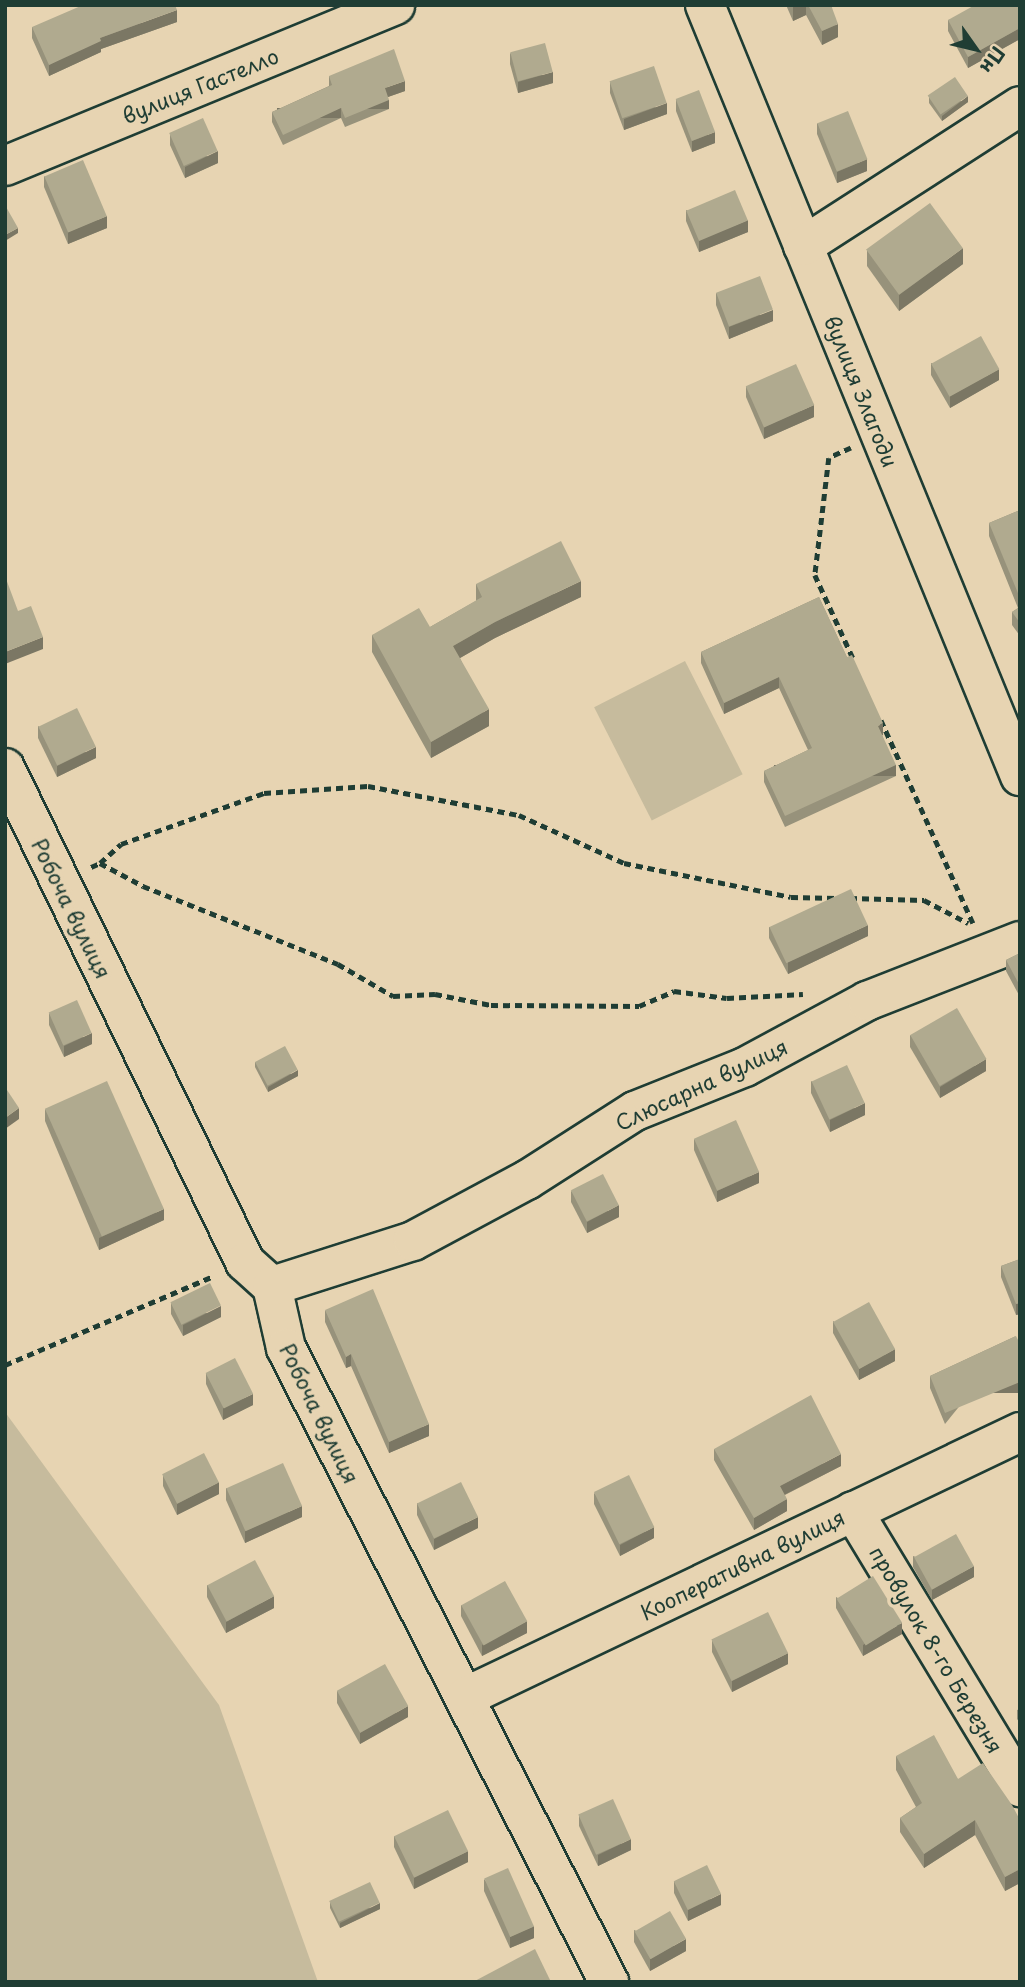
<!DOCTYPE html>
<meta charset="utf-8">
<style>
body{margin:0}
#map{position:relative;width:1025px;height:1987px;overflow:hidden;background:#e7d4b2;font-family:"Playpen Sans",sans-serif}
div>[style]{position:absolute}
.green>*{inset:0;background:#c6bb9d;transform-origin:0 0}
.path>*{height:4.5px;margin-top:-2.25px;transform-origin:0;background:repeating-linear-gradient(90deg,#1f3d34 0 7px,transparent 0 12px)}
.roads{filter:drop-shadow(2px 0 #1f3d34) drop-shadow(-2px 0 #1f3d34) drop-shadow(0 2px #1f3d34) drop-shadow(0 -2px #1f3d34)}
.minor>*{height:38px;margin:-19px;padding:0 19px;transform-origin:19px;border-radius:19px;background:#e7d4b2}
.wall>*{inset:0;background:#97927b}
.shaded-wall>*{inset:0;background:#7b7764;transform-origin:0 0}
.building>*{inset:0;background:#b0aa8f;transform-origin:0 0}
span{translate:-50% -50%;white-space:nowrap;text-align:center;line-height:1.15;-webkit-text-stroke:7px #e7d4b2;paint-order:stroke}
.street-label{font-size:21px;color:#1f3d34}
.frame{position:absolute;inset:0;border:7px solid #1f3d34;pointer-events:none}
.north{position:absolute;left:941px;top:14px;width:70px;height:70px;-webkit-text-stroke:5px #e7d4b2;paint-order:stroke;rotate:124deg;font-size:19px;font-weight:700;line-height:28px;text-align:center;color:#1f3d34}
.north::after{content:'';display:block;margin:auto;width:24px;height:32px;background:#1f3d34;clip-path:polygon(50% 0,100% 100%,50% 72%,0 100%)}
</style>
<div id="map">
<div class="green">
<div style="left:685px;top:661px;width:127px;height:102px;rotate:63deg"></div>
<div style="clip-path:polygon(5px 1412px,219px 1705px,318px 1982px,5px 1982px)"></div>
</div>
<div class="path">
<div style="left:851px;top:448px;width:24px;rotate:156deg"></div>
<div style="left:829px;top:458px;width:118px;rotate:96.8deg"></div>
<div style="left:815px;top:575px;width:91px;rotate:65.4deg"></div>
<div style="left:881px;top:720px;width:223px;rotate:65.6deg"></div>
<div style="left:100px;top:863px;width:49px;rotate:28.1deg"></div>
<div style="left:143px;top:886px;width:210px;rotate:21.8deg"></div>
<div style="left:338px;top:964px;width:64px;rotate:30.2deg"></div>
<div style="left:393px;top:996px;width:42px;rotate:-2.7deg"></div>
<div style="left:435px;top:994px;width:57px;rotate:11.1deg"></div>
<div style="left:491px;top:1005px;width:148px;rotate:0.4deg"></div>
<div style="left:639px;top:1006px;width:38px;rotate:-23deg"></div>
<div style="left:674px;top:991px;width:53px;rotate:7.5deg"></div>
<div style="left:727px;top:998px;width:76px;rotate:-3deg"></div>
<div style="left:91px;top:867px;width:10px;rotate:-24deg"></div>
<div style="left:100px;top:863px;width:28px;rotate:-42deg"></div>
<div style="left:121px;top:844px;width:152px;rotate:-19.6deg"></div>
<div style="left:264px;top:793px;width:104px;rotate:-3.9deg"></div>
<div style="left:368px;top:786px;width:154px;rotate:10.9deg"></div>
<div style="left:519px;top:815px;width:115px;rotate:24.6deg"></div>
<div style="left:624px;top:863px;width:170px;rotate:11.5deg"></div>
<div style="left:791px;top:897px;width:46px;rotate:1.2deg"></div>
<div style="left:850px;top:898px;width:74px;rotate:1.5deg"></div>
<div style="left:924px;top:900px;width:50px;rotate:27.6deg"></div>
<div style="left:5px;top:1365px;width:227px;rotate:-23.1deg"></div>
</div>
<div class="roads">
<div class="minor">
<div style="left:705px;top:5px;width:833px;rotate:67.78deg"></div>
<div style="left:5px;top:166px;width:422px;rotate:-22.4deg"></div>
<div style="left:803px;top:246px;width:258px;rotate:-32.8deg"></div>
<div style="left:5px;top:768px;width:549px;rotate:64.09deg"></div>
<div style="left:245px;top:1262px;width:36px;rotate:42deg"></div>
<div style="left:272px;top:1286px;width:64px;rotate:77.3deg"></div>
<div style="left:286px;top:1348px;width:712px;rotate:63deg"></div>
<div style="left:272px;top:1286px;width:148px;rotate:-17.7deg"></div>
<div style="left:413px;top:1241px;width:129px;rotate:-28.2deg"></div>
<div style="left:527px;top:1180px;width:128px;rotate:-32.6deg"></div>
<div style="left:635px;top:1111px;width:118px;rotate:-21.8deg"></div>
<div style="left:745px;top:1067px;width:139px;rotate:-28.4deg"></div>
<div style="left:867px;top:1001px;width:164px;rotate:-21.4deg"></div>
<div style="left:853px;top:1511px;width:323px;rotate:58.8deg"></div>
<div style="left:465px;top:1697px;width:615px;rotate:-25.52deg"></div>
</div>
</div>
<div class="wall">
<div style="clip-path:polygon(786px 5px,831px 5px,838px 37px,822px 45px,806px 15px,793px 21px)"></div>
<div style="clip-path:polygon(1020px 5px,1020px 39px,968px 68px,948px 31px,948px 20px)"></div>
<div style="clip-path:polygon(177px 22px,101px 49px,101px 52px,49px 76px,32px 38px,32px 27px)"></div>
<div style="clip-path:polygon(510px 53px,553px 83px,518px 93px,510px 64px)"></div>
<div style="clip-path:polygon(329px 76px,405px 91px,388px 97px,389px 109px,345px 127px,341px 118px,283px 145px,272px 122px,272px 112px,329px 86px)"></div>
<div style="clip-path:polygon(610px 82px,667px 114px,624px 130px,610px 93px)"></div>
<div style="clip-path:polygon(929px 97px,968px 102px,942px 121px,929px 103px)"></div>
<div style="clip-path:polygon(676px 99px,715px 143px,692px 152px,676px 111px)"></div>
<div style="clip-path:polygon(817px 123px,867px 171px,837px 183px,817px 134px)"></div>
<div style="clip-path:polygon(170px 134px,218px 163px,185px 178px,170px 145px)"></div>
<div style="clip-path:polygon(44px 176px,107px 228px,68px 244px,44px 187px)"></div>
<div style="clip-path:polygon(686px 210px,748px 232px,699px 252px,686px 221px)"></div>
<div style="clip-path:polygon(867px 250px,963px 264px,899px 311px,867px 266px)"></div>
<div style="clip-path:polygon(716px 293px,773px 321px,729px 339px,716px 305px)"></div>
<div style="clip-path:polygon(931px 363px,999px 380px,950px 408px,931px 375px)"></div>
<div style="clip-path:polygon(746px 386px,814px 417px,764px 439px,746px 397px)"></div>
<div style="clip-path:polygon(1020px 510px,1020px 636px,1012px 625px,1012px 612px,1018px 608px,989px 536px,989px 523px)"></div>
<div style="clip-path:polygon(476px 584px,581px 597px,495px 638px,460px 658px,489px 726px,431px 758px,372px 652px,372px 635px,430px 627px,476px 601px)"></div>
<div style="clip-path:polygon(819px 597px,883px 735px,882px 735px,896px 776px,785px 827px,764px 782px,764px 771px,808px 750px,779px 688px,724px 714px,701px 663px,701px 652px)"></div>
<div style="clip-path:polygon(38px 726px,96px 758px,57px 777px,38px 738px)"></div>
<div style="clip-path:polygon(769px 927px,868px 936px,788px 974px,769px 938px)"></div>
<div style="clip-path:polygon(1020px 953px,1020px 997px,1006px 971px,1006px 960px)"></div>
<div style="clip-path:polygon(49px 1013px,92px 1044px,64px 1057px,49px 1025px)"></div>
<div style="clip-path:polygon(910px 1035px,986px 1071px,940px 1098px,910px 1047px)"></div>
<div style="clip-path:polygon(255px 1062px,298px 1076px,268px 1092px,255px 1067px)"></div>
<div style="clip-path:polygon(811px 1081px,865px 1115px,830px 1132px,811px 1093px)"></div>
<div style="clip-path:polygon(45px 1109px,164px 1220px,99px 1250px,45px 1121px)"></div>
<div style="clip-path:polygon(694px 1139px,759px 1183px,717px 1202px,694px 1150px)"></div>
<div style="clip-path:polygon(571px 1191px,619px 1217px,587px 1233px,571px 1202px)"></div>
<div style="clip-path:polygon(1020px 1259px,1020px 1314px,1016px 1315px,1001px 1277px,1001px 1266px)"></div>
<div style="clip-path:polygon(171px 1303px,221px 1317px,183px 1336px,171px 1314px)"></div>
<div style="clip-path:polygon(325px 1310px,429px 1436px,389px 1453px,351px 1366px,346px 1368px,325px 1322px)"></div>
<div style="clip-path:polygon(833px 1321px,895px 1361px,859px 1380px,833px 1333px)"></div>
<div style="clip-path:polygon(1016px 1336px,945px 1424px,930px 1388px,930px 1376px)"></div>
<div style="clip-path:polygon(206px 1373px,253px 1405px,223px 1420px,206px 1384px)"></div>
<div style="clip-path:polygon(714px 1449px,841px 1466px,785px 1495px,787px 1511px,754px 1530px,714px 1460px)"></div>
<div style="clip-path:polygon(163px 1475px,219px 1494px,177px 1515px,163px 1486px)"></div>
<div style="clip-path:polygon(226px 1488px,302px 1517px,245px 1543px,226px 1500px)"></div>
<div style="clip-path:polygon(594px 1493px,654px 1538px,620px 1556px,594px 1504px)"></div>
<div style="clip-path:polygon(417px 1503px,478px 1528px,434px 1550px,417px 1515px)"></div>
<div style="clip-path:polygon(913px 1556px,974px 1577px,932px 1600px,913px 1567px)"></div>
<div style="clip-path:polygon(207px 1585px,274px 1608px,226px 1633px,207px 1597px)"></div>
<div style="clip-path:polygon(836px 1597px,902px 1634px,863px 1656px,836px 1608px)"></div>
<div style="clip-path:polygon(461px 1605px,527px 1633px,482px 1656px,461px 1616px)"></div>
<div style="clip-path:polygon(712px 1640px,788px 1664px,732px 1692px,712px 1652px)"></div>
<div style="clip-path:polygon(337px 1691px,408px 1717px,360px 1744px,337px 1703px)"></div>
<div style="clip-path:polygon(1020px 1709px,1020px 1723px,1017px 1719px,1017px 1710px)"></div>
<div style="clip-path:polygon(896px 1756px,958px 1779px,1020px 1820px,1020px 1883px,1005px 1891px,975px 1835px,924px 1868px,900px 1832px,900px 1818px,916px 1807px,896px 1770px)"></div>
<div style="clip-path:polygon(579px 1815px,631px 1850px,598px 1866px,579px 1826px)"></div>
<div style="clip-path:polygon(394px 1836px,468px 1862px,414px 1889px,394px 1847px)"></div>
<div style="clip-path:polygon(484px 1879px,534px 1938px,510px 1948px,484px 1891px)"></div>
<div style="clip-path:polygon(674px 1881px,721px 1905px,688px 1921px,674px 1893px)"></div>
<div style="clip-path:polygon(330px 1902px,380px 1909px,340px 1928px,330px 1908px)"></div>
<div style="clip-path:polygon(634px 1930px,686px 1951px,650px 1971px,634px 1942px)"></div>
</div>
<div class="shaded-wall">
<div style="clip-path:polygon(798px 5px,806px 5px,806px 15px,793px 21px,793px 7px)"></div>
<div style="clip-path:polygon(177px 10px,177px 22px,101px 49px,101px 52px,49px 76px,49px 65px,100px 38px)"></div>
<div style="clip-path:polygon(838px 24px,838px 37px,822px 45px,822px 31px)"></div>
<div style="clip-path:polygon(1020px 28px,1020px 39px,968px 68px,968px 57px)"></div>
<div style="clip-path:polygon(553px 72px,553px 83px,518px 93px,518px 82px)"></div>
<div style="clip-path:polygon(405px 81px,405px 91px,385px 98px,385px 88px)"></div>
<div style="clip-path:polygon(968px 96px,968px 102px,942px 121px,942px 116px)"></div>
<div style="left:389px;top:100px;width:9px;height:48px;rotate:90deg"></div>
<div style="clip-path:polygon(667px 103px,667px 114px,624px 130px,624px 119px)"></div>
<div style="left:341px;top:108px;width:10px;height:64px;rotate:90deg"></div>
<div style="clip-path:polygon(715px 132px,715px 143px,692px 152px,692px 141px)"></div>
<div style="clip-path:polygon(218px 151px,218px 163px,185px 178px,185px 167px)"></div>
<div style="clip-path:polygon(867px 159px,867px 171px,837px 183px,837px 172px)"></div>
<div style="clip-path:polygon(107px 216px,107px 228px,68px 244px,68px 232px)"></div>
<div style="clip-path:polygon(748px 220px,748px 232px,699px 252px,699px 240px)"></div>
<div style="clip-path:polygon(18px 228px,18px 233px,5px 241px,5px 235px)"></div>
<div style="clip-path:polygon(963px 248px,963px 264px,899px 311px,899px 295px)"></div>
<div style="clip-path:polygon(773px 310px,773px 321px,729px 339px,729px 327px)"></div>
<div style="clip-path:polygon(999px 369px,999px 380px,950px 408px,950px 396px)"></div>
<div style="clip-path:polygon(814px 405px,814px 417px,764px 439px,764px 427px)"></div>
<div style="left:5px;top:553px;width:2px;height:12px"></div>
<div style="clip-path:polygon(581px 581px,581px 597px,495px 638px,453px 662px,453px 646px,495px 622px)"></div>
<div style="clip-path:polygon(43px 637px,43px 649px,5px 664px,5px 652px)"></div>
<div style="clip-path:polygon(779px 677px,779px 688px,724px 714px,724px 703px)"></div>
<div style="clip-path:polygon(489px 709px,489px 726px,431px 758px,431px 742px)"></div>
<div style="clip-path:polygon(883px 723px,883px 735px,878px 737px,878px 726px)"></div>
<div style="clip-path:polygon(96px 747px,96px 758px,57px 777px,57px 766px)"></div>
<div style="left:896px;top:765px;width:11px;height:122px;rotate:90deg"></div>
<div style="clip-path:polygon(868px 925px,868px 936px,788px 974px,788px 962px)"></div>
<div style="clip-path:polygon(92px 1033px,92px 1044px,64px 1057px,64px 1046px)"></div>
<div style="clip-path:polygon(986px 1059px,986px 1071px,940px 1098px,940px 1087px)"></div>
<div style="clip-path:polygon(298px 1070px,298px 1076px,268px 1092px,268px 1087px)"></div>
<div style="clip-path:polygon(865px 1103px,865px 1115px,830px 1132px,830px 1120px)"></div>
<div style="clip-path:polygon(19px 1108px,19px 1119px,5px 1129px,5px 1118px)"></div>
<div style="clip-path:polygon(759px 1172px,759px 1183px,717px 1202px,717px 1191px)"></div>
<div style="clip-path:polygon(619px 1205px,619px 1217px,587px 1233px,587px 1222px)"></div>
<div style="clip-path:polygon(164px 1209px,164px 1220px,99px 1250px,99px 1238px)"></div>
<div style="clip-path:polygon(1020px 1303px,1020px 1314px,1016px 1315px,1016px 1304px)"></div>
<div style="clip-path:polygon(221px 1306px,221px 1317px,183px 1336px,183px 1325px)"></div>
<div style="clip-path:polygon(895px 1349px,895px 1361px,859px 1380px,859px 1369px)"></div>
<div style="clip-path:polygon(351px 1354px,351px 1366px,346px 1368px,346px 1357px)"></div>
<div style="left:1020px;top:1382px;width:11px;height:81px;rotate:90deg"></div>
<div style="clip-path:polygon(253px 1394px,253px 1405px,223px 1420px,223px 1408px)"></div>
<div style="clip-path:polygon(429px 1424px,429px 1436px,389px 1453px,389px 1442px)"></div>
<div style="clip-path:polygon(841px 1454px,841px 1466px,780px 1497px,780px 1486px)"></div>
<div style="clip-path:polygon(219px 1482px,219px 1494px,177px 1515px,177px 1504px)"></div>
<div style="clip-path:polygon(787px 1499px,787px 1511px,754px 1530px,754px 1518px)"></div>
<div style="clip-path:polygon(302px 1506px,302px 1517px,245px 1543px,245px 1531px)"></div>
<div style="clip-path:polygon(478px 1517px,478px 1528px,434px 1550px,434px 1539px)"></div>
<div style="clip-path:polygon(654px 1527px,654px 1538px,620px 1556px,620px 1545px)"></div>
<div style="clip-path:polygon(974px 1566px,974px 1577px,932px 1600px,932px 1589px)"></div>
<div style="clip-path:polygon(274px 1596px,274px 1608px,226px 1633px,226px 1622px)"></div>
<div style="clip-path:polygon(527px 1621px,527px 1633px,482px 1656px,482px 1645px)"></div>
<div style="clip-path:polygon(902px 1623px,902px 1634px,863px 1656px,863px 1645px)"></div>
<div style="clip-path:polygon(788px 1653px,788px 1664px,732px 1692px,732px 1681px)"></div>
<div style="clip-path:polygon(408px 1706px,408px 1717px,360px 1744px,360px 1733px)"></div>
<div style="clip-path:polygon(975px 1820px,975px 1835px,924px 1868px,924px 1854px)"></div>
<div style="clip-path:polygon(631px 1839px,631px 1850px,598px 1866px,598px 1855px)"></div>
<div style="clip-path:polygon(468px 1851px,468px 1862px,414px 1889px,414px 1877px)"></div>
<div style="clip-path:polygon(1020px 1869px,1020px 1883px,1005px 1891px,1005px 1877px)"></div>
<div style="clip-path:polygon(721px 1894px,721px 1905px,688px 1921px,688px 1910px)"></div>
<div style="clip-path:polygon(380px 1903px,380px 1909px,340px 1928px,340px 1923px)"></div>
<div style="clip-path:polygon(534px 1926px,534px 1938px,510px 1948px,510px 1937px)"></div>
<div style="clip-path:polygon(686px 1939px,686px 1951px,650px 1971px,650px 1959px)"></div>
</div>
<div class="building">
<div style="clip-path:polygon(83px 5px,175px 5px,177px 10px,100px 38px,101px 41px,49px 65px,32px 27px)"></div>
<div style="clip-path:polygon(808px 5px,831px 5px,838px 24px,822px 31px)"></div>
<div style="clip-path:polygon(975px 5px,1020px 5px,1020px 28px,968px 57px,948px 20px)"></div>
<div style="left:545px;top:43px;width:30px;height:36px;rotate:75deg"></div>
<div style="clip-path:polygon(394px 49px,405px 81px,385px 88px,389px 100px,345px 118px,341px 108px,283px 135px,272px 112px,332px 85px,329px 76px)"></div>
<div style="left:654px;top:66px;width:39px;height:47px;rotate:71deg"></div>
<div style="left:955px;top:77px;width:23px;height:33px;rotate:56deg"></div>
<div style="left:699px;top:90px;width:45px;height:25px;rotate:69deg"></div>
<div style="left:848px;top:111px;width:52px;height:33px;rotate:68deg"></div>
<div style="left:203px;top:118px;width:36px;height:37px;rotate:66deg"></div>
<div style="left:83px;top:160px;width:61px;height:42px;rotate:67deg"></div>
<div style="left:735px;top:190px;width:33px;height:53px;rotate:67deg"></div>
<div style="left:930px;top:203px;width:56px;height:79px;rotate:54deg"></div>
<div style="clip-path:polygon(5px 205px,18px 228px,5px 235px)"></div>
<div style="left:760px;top:276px;width:36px;height:47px;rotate:69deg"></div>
<div style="left:981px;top:336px;width:38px;height:57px;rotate:61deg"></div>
<div style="left:796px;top:364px;width:45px;height:55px;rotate:66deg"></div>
<div style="clip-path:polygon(1020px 510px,1020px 598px,989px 523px)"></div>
<div style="clip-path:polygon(561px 541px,581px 581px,495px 622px,453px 646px,489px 709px,431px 742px,372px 635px,419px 608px,430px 627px,482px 597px,476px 584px)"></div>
<div style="clip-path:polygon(5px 576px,18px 611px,31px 606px,43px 637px,5px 652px)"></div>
<div style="clip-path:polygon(819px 597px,847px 657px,852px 655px,883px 723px,878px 726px,896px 765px,785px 816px,764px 771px,812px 748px,779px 677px,724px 703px,701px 652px)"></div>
<div style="clip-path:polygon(1020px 607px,1020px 623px,1012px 612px)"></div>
<div style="left:77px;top:708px;width:43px;height:43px;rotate:64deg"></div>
<div style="left:851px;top:889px;width:40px;height:90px;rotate:65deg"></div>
<div style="clip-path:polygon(1020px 953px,1020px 986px,1006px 960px)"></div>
<div style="left:77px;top:1000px;width:36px;height:31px;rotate:66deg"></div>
<div style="left:957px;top:1008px;width:59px;height:54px;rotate:60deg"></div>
<div style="left:285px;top:1046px;width:27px;height:34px;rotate:62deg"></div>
<div style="left:847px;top:1065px;width:42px;height:39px;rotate:65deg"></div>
<div style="left:107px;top:1081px;width:140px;height:68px;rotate:66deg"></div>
<div style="clip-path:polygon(5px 1087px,19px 1108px,5px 1118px)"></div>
<div style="left:736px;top:1120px;width:57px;height:46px;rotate:66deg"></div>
<div style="left:603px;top:1174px;width:35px;height:36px;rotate:63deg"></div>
<div style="clip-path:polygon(1020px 1259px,1020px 1303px,1016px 1304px,1001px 1266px)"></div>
<div style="left:210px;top:1283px;width:25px;height:44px;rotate:64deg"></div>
<div style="clip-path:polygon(373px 1289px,429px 1424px,389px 1442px,351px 1354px,346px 1357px,325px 1310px)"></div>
<div style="left:869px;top:1302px;width:54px;height:41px;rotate:61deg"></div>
<div style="clip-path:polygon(1016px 1336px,1020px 1344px,1020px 1382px,945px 1413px,930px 1376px)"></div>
<div style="left:235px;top:1358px;width:40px;height:33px;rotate:63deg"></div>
<div style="clip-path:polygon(811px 1395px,841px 1454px,780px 1486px,787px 1499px,754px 1518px,714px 1449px)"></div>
<div style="left:204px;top:1453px;width:33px;height:47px;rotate:63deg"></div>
<div style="left:283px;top:1463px;width:47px;height:62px;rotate:66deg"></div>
<div style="left:629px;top:1475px;width:58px;height:39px;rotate:64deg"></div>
<div style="left:461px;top:1482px;width:39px;height:49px;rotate:64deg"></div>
<div style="left:956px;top:1534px;width:37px;height:48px;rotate:61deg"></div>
<div style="left:255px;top:1560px;width:41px;height:54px;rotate:62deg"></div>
<div style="left:873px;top:1576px;width:55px;height:43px;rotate:58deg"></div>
<div style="left:505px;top:1581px;width:46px;height:50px;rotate:61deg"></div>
<div style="left:768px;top:1612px;width:46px;height:63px;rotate:64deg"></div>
<div style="left:385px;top:1664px;width:48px;height:55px;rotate:61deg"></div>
<div style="clip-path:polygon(934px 1735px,958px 1779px,983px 1763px,1012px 1805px,1020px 1820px,1020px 1869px,1005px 1877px,975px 1820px,924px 1854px,900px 1818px,922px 1803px,896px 1756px)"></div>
<div style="left:613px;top:1799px;width:44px;height:38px;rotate:66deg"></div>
<div style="left:448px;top:1810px;width:46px;height:60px;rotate:64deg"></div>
<div style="left:707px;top:1865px;width:32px;height:37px;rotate:64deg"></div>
<div style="left:508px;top:1868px;width:64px;height:26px;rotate:66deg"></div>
<div style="left:370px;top:1882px;width:23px;height:45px;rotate:65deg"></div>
<div style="left:670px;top:1911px;width:32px;height:41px;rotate:60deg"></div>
<div style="clip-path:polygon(535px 1949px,551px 1982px,473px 1982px)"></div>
</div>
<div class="street-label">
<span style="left:200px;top:85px;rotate:-22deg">вулиця Гастелло</span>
<span style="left:862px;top:391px;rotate:68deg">вулиця Злагоди</span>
<span style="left:72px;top:908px;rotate:64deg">Робоча вулиця</span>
<span style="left:701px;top:1084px;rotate:-25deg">Слюсарна вулиця</span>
<span style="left:320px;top:1413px;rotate:64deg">Робоча вулиця</span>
<span style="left:742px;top:1564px;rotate:-26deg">Кооперативна вулиця</span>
<span style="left:937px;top:1649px;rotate:59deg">провулок 8-го Березня</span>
</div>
<div class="frame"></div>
<div class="north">Пн</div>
</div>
